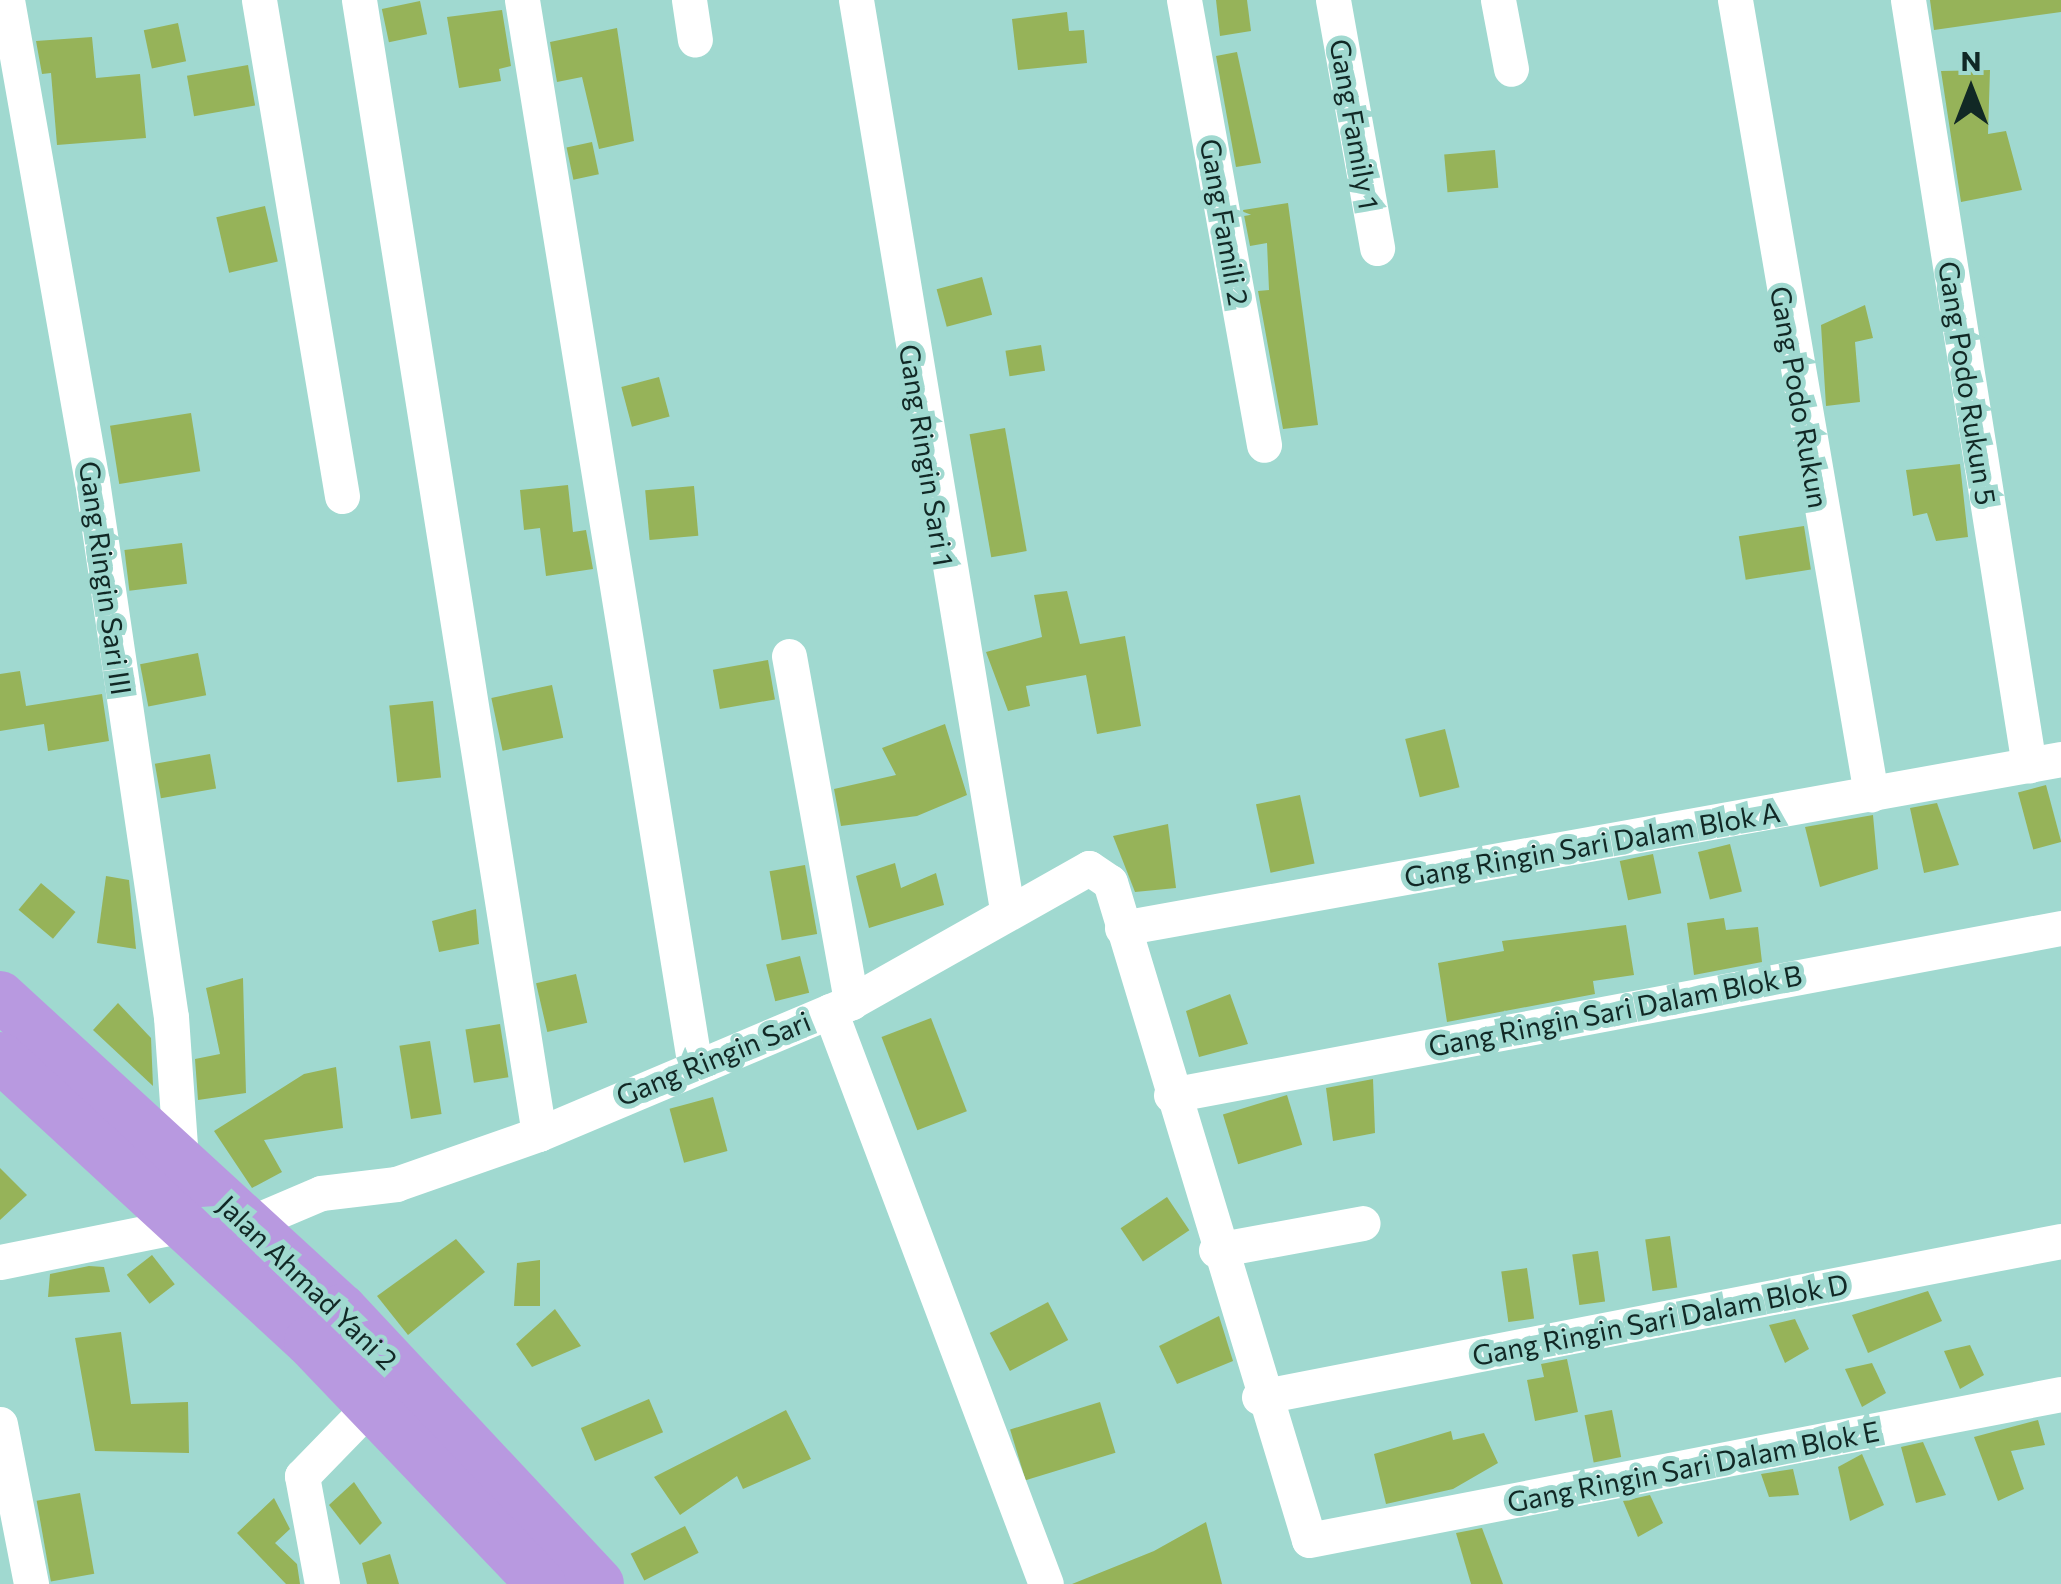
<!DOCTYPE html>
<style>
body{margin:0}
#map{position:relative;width:2061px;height:1584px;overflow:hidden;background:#a0d9d0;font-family:Commissioner,sans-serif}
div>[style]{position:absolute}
.building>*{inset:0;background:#96b359;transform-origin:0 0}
.minor>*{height:35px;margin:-17.5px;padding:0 17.5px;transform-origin:17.5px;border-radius:17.5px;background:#fff}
.highway>*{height:50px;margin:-25px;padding:0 25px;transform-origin:25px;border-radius:25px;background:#b899e0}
span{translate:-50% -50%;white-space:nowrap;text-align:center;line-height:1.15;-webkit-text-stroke:10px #a0d9d0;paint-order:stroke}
.street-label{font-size:28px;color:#112825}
.north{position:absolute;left:1921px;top:40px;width:100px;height:100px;-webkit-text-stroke:8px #a0d9d0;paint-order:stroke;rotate:0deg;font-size:28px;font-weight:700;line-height:40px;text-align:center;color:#112825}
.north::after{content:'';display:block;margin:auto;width:35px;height:45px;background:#112825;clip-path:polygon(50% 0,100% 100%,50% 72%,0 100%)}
</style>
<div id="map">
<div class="building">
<div style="clip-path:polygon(1216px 0,1247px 0,1251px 31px,1220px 36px)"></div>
<div style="clip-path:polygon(1930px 0,2061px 0,2061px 12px,1934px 30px)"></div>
<div style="left:420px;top:1px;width:34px;height:39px;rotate:78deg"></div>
<div style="clip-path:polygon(502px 10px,511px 66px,499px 69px,501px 81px,459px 88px,447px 17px)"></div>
<div style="clip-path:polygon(1067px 12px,1069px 31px,1084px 30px,1087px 63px,1018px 70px,1012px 19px)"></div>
<div style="left:178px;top:23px;width:39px;height:35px;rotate:78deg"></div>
<div style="clip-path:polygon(617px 28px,634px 141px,599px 149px,582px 77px,557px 82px,550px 42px)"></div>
<div style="clip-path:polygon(92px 37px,96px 78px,140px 74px,146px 138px,57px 145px,51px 73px,42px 74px,36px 41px)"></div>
<div style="clip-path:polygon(1237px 52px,1261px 163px,1236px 167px,1216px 56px)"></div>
<div style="left:248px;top:65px;width:41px;height:62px;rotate:80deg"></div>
<div style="clip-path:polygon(1990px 70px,1988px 134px,2006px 131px,2022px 190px,1961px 202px,1941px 71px)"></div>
<div style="left:592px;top:142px;width:33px;height:26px;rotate:78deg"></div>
<div style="left:1495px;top:150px;width:38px;height:51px;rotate:85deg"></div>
<div style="clip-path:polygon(1288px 203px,1318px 425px,1283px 429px,1258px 291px,1269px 290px,1267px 243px,1250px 246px,1243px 210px)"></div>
<div style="left:265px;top:206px;width:57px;height:50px;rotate:77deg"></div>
<div style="left:982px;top:277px;width:39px;height:47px;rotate:75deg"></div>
<div style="clip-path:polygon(1865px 305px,1873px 338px,1855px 342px,1860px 402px,1826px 406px,1821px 325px)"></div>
<div style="left:1041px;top:345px;width:26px;height:36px;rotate:81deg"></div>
<div style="left:659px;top:377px;width:41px;height:39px;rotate:75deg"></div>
<div style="left:191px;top:413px;width:59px;height:82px;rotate:81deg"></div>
<div style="left:1005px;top:428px;width:125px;height:36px;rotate:80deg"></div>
<div style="clip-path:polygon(1960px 464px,1968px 537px,1936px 541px,1927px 513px,1913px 516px,1906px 470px)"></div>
<div style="clip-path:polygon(568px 485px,573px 532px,586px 530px,593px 569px,546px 576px,540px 528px,524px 530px,520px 490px)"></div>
<div style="left:694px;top:486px;width:50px;height:49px;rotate:85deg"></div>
<div style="left:1804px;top:526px;width:44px;height:66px;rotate:81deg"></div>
<div style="left:182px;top:543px;width:41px;height:58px;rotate:83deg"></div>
<div style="clip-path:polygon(1067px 591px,1080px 644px,1125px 636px,1141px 726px,1097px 734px,1086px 675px,1026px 686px,1030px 706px,1008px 711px,986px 652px,1042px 637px,1034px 595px)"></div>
<div style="left:198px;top:653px;width:43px;height:59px;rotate:79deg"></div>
<div style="left:768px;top:660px;width:40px;height:56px;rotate:80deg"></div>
<div style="clip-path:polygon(20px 671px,26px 706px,102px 694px,109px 741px,48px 751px,44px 724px,0 731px,0 674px)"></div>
<div style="left:552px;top:685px;width:54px;height:62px;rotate:78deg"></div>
<div style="left:433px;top:701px;width:77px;height:44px;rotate:84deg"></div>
<div style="clip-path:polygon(945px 724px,967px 795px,917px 816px,841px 826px,834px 789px,896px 775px,882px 748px)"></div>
<div style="left:1445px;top:729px;width:60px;height:41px;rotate:76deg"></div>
<div style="left:210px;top:754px;width:35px;height:56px;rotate:80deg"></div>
<div style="left:2046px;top:785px;width:59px;height:29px;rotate:75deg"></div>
<div style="left:1300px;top:795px;width:70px;height:45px;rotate:78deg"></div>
<div style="clip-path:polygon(1937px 803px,1959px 865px,1924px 873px,1910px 808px)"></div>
<div style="clip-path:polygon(1873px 815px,1878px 869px,1820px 887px,1805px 827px)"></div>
<div style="clip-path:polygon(1168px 824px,1176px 888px,1135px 892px,1113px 836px)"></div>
<div style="left:1730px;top:844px;width:49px;height:33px;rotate:76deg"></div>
<div style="left:1653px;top:854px;width:40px;height:34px;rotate:78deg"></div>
<div style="clip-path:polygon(895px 863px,901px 888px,936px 873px,944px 905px,869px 928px,856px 876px)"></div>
<div style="left:805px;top:865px;width:70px;height:36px;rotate:80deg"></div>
<div style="clip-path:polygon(106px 876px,129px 880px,136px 949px,97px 943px)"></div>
<div style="left:41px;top:883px;width:45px;height:35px;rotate:40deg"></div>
<div style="clip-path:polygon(476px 909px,479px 944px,439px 952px,432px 921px)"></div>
<div style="clip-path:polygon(1724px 918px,1726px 930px,1758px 927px,1762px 962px,1694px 975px,1687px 923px)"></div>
<div style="clip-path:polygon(1626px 925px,1634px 975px,1593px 981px,1595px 994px,1447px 1022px,1438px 963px,1504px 951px,1502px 941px)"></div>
<div style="left:800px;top:956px;width:38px;height:35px;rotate:76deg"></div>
<div style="left:576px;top:974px;width:50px;height:41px;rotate:77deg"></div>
<div style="clip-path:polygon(243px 978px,246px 1093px,198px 1100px,195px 1059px,220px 1054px,206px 988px)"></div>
<div style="clip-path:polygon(1230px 994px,1248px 1044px,1199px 1057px,1186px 1011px)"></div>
<div style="clip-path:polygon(118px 1003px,151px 1038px,153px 1086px,93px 1030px)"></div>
<div style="left:931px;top:1018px;width:100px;height:53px;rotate:69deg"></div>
<div style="left:500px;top:1024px;width:54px;height:35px;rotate:81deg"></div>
<div style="left:430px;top:1041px;width:74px;height:31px;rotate:81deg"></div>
<div style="clip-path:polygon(336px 1067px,343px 1128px,264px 1140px,282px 1172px,252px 1188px,214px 1131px,304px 1074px)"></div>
<div style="clip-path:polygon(1373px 1079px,1375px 1133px,1333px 1141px,1326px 1088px)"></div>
<div style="left:1287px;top:1095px;width:52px;height:67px;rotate:73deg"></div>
<div style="left:713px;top:1097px;width:56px;height:45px;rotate:75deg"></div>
<div style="clip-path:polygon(0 1168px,27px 1195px,0 1220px)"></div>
<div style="left:1167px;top:1197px;width:40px;height:56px;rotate:56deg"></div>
<div style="left:1670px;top:1236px;width:52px;height:25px;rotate:82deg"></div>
<div style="clip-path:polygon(456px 1239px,485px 1272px,408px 1335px,377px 1296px)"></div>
<div style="left:1598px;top:1251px;width:51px;height:26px;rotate:82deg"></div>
<div style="left:152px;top:1255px;width:37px;height:32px;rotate:52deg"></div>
<div style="clip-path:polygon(540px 1260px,540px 1306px,514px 1306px,517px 1263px)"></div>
<div style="clip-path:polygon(89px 1266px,104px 1267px,110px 1292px,48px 1297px,50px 1274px)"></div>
<div style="left:1527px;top:1268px;width:51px;height:26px;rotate:82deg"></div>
<div style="clip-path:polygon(1928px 1291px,1942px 1321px,1868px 1353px,1852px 1315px)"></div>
<div style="left:1048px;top:1302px;width:43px;height:66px;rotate:62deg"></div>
<div style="clip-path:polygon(555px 1309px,581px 1346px,532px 1367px,516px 1344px)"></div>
<div style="clip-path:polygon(1219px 1316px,1233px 1361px,1177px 1384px,1159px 1346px)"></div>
<div style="clip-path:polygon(1795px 1319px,1809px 1349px,1785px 1363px,1769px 1325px)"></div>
<div style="clip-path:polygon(121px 1332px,131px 1404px,188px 1402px,189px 1453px,95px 1451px,75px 1338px)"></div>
<div style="clip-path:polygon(1970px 1345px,1984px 1375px,1960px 1389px,1944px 1351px)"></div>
<div style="clip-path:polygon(1567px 1359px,1578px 1412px,1535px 1421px,1527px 1380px,1544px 1377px,1541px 1364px)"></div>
<div style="clip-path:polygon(1872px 1363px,1886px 1393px,1862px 1407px,1845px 1369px)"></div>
<div style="left:649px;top:1399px;width:36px;height:74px;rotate:67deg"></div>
<div style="left:1100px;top:1402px;width:53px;height:94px;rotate:73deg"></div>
<div style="clip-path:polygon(786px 1410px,811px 1459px,743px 1489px,737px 1476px,680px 1515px,654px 1477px)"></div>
<div style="left:1612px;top:1410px;width:48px;height:28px;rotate:79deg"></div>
<div style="clip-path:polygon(2038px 1420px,2045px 1445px,2011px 1451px,2024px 1489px,1998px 1501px,1974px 1437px)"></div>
<div style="clip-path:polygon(1451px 1431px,1453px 1440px,1484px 1433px,1498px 1463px,1453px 1489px,1386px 1504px,1374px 1454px)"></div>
<div style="clip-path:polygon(1923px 1442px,1946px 1495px,1916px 1503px,1901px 1447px)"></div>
<div style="clip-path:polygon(1862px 1454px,1884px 1505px,1850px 1521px,1838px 1467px)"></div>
<div style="clip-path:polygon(1793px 1469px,1799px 1495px,1769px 1497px,1761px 1474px)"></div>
<div style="clip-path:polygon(354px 1482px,382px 1523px,360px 1545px,329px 1505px)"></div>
<div style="left:80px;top:1493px;width:82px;height:44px;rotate:80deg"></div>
<div style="clip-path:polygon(1650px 1495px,1663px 1523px,1638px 1537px,1623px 1501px)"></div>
<div style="clip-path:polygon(274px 1498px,290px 1529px,275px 1543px,297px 1564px,300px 1584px,286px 1584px,237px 1533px)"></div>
<div style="clip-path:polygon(1206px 1522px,1222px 1584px,1072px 1584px,1154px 1551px)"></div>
<div style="left:685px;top:1526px;width:30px;height:61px;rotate:63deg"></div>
<div style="clip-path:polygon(1482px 1528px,1503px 1584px,1471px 1584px,1456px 1533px)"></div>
<div style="clip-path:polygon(390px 1554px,399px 1584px,367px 1584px,362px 1563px)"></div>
</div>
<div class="minor">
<div style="left:7px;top:0;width:488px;rotate:80deg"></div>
<div style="left:92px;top:481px;width:542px;rotate:81.62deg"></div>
<div style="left:171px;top:1017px;width:142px;rotate:86deg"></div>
<div style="left:259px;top:0;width:503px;rotate:80.5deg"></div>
<div style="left:359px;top:0;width:1148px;rotate:80.98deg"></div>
<div style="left:522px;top:0;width:1075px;rotate:80.79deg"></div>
<div style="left:689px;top:0;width:40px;rotate:81.5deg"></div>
<div style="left:856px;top:0;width:921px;rotate:80.57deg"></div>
<div style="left:1184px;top:0;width:452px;rotate:79.8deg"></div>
<div style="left:1333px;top:0;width:252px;rotate:79.9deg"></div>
<div style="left:1498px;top:0;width:70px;rotate:79.3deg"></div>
<div style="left:1735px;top:0;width:806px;rotate:80.28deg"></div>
<div style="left:1908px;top:0;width:775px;rotate:81.02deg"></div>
<div style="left:789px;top:656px;width:352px;rotate:79.8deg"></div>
<div style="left:1122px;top:928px;width:954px;rotate:-10.2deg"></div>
<div style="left:830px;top:1011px;width:612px;rotate:69.35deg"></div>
<div style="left:1171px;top:1095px;width:906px;rotate:-10.63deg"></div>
<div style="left:248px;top:1224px;width:79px;rotate:-23deg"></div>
<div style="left:321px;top:1193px;width:76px;rotate:-6.8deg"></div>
<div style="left:396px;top:1184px;width:151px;rotate:-19.3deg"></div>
<div style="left:539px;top:1134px;width:339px;rotate:-22.9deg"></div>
<div style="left:851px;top:1002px;width:273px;rotate:-29.4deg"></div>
<div style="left:1089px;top:868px;width:25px;rotate:34deg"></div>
<div style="left:1110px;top:882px;width:687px;rotate:73.17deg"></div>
<div style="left:1309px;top:1540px;width:766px;rotate:-10.99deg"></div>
<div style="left:1216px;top:1250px;width:149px;rotate:-10.4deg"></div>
<div style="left:0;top:1262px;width:187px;rotate:-11.4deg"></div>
<div style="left:1259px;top:1397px;width:817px;rotate:-11.01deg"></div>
<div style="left:0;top:1424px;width:163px;rotate:79deg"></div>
<div style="left:322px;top:1584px;width:110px;rotate:-100.5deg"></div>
<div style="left:302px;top:1476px;width:99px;rotate:-45.8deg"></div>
</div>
<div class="highway">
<div style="left:0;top:996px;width:464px;rotate:42.5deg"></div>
<div style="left:342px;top:1309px;width:376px;rotate:46.9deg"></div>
<div style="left:0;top:1057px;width:420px;rotate:42.6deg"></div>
<div style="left:309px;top:1341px;width:336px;rotate:46.3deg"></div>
</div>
<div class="street-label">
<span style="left:1355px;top:124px;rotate:80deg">Gang Family 1</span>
<span style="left:1225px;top:222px;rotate:80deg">Gang Famili 2</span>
<span style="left:1968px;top:383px;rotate:81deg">Gang Podo Rukun 5</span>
<span style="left:1800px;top:397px;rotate:80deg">Gang Podo Rukun</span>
<span style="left:927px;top:455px;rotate:81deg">Gang Ringin Sari 1</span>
<span style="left:106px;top:578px;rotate:82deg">Gang Ringin Sari III</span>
<span style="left:1592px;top:844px;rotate:-10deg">Gang Ringin Sari Dalam Blok A</span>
<span style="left:1615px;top:1010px;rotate:-11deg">Gang Ringin Sari Dalam Blok B</span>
<span style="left:713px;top:1058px;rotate:-22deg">Gang Ringin Sari</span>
<span style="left:308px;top:1282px;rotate:44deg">Jalan Ahmad Yani 2</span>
<span style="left:1660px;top:1319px;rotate:-11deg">Gang Ringin Sari Dalam Blok D</span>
<span style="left:1693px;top:1466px;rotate:-11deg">Gang Ringin Sari Dalam Blok E</span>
</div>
<div class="north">N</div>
</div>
